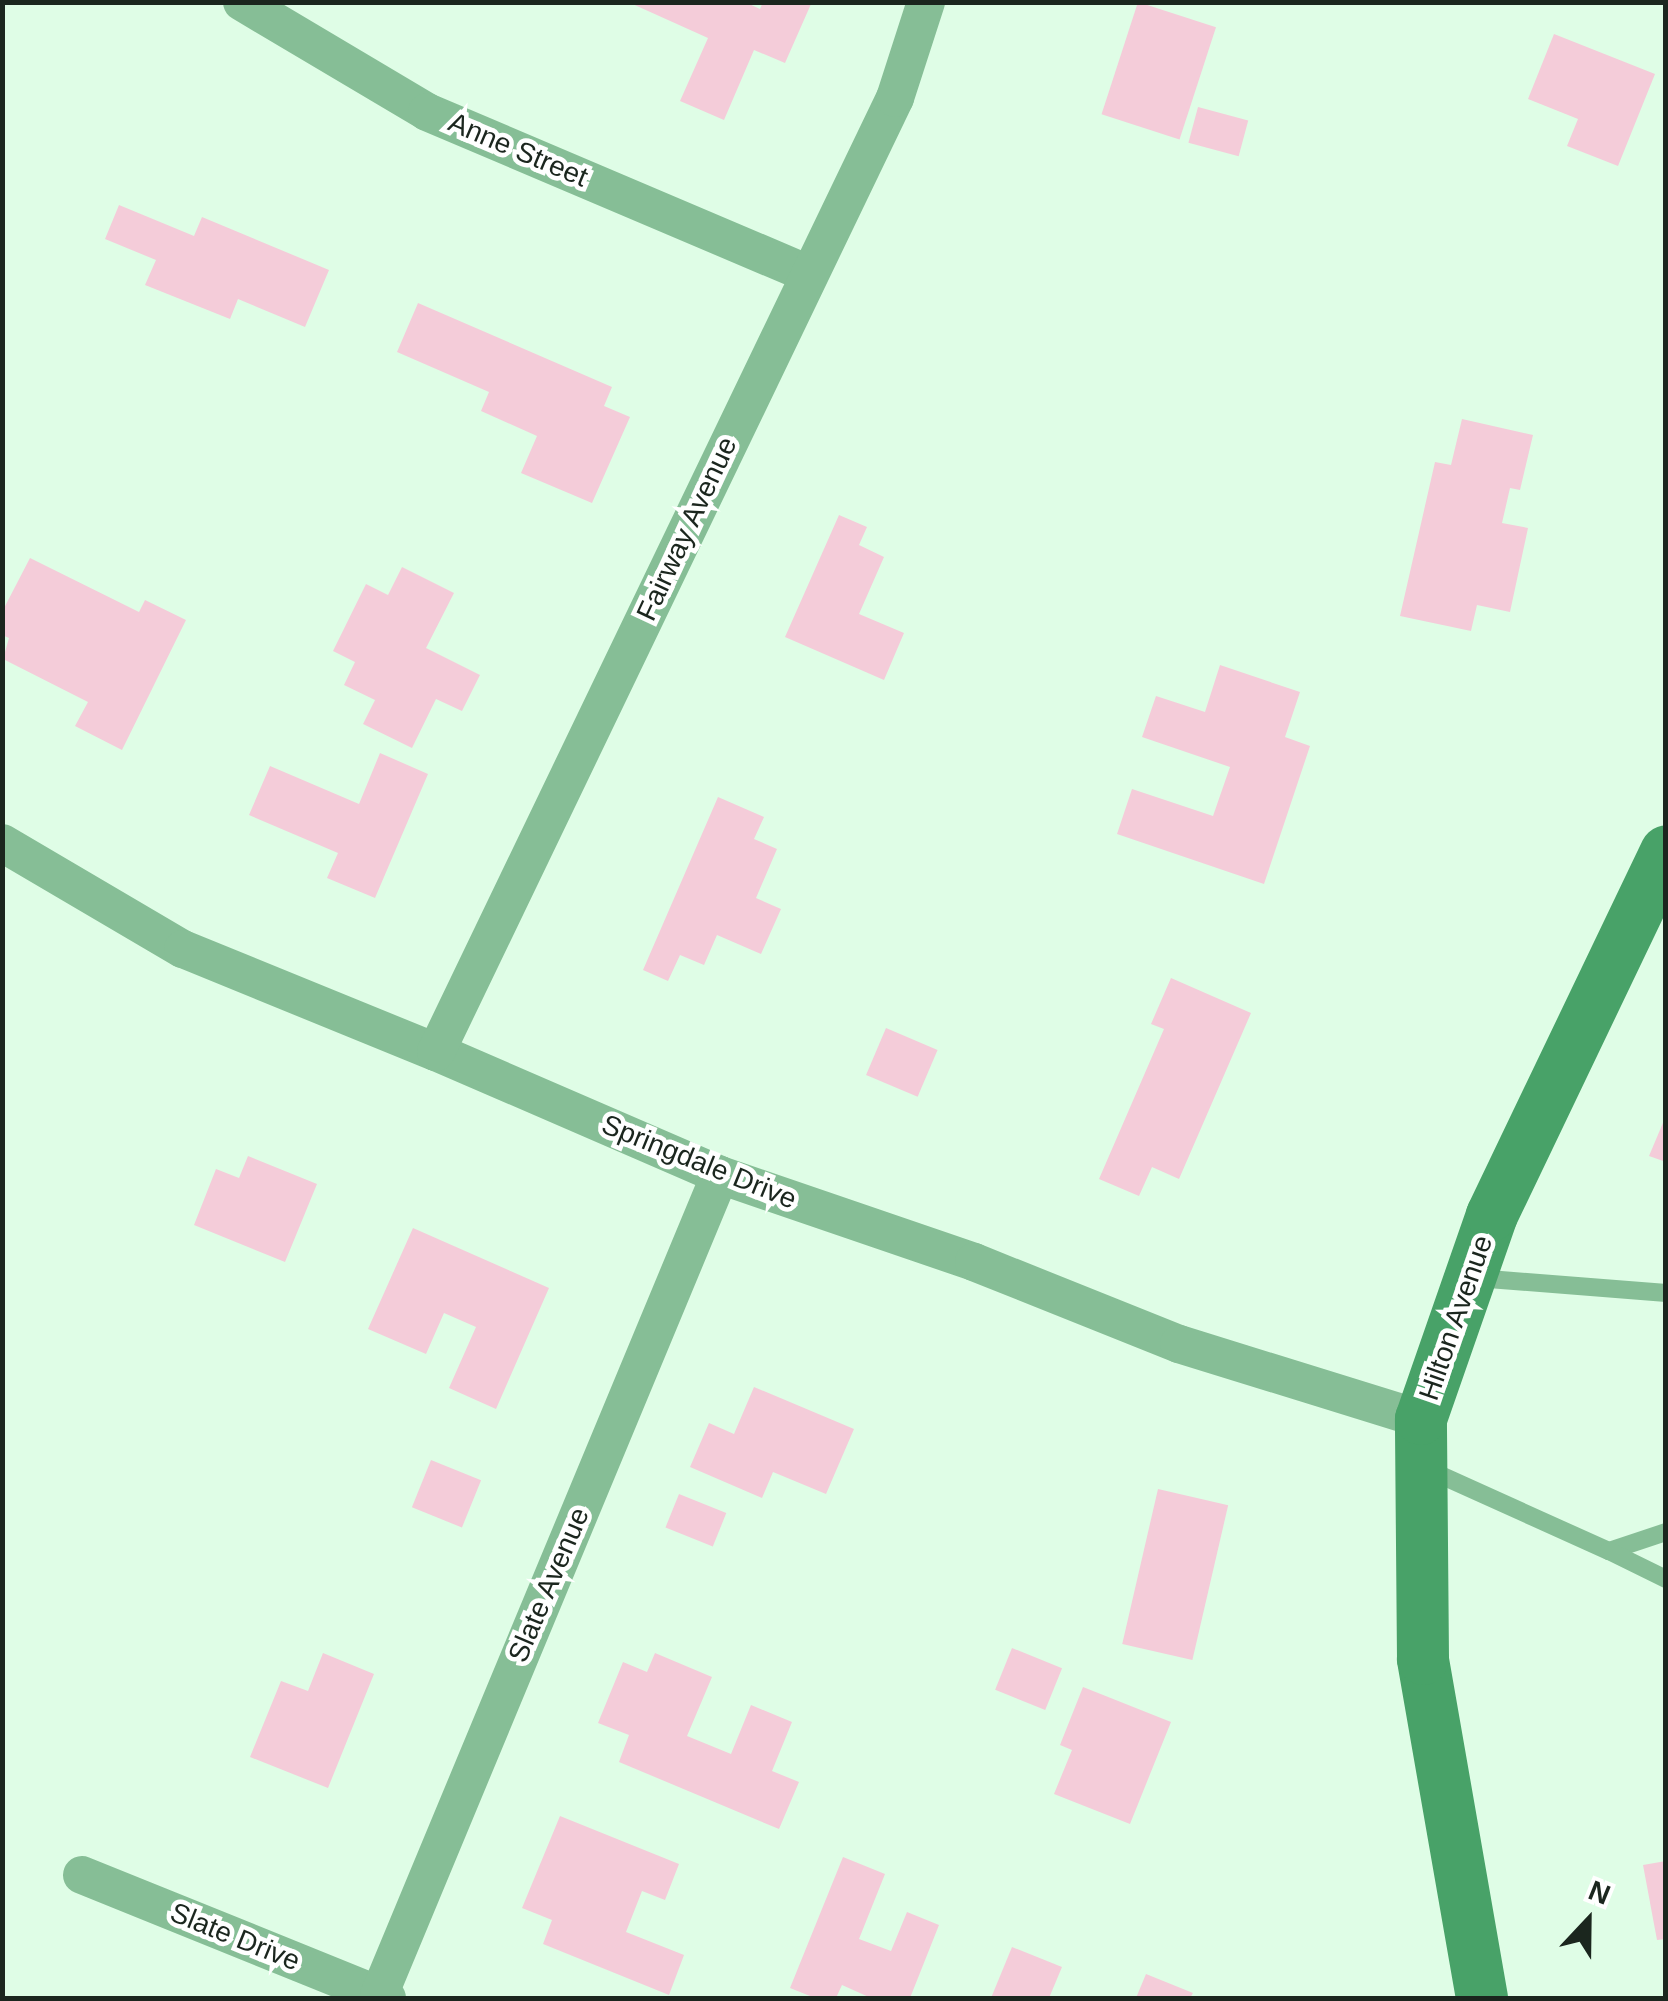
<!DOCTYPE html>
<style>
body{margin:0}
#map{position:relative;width:1668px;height:2001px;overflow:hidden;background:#dffde6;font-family:Arial,sans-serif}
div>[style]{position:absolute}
.building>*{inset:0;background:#f4ccd9;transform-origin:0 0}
.lane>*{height:18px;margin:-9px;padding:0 9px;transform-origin:9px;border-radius:9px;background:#86be96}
.street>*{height:38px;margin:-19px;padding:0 19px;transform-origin:19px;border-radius:19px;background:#86be96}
.secondary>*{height:52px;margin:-26px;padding:0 26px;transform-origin:26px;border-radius:26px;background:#48a268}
span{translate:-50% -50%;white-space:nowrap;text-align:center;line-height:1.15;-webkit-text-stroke:9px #fff;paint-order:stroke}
.street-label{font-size:28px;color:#1b261e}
.frame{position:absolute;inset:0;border:5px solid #1b261e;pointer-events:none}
.north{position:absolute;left:1538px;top:1871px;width:100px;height:100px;-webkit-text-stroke:8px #fff;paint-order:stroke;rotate:22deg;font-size:28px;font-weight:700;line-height:40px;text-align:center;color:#1b261e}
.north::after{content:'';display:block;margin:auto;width:35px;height:45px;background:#1b261e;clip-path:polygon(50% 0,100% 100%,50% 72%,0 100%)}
</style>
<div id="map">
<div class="building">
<div style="clip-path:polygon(628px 2px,745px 2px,760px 9px,763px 2px,811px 4px,785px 63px,754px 50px,724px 120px,680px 101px,708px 38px)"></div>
<div style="left:1138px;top:2px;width:82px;height:118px;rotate:18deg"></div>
<div style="clip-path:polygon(1554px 34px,1655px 74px,1618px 166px,1567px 146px,1578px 119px,1528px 99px)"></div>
<div style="left:1198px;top:107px;width:52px;height:37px;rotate:15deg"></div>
<div style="clip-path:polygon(119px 205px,194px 236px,202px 217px,329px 270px,305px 327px,238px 299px,230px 319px,145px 285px,156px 260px,105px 239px)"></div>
<div style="clip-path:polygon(418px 303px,612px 387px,604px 406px,630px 417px,592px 503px,521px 473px,537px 436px,481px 411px,489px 392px,397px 352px)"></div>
<div style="clip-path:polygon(1462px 419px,1533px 435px,1520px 490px,1510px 488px,1502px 523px,1528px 528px,1510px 612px,1477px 605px,1471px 631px,1400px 616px,1435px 462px,1451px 465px)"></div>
<div style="clip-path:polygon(839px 515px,867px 527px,859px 545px,884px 557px,859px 614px,904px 633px,884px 680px,785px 637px)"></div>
<div style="clip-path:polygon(30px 558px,139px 612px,145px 600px,186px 620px,122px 750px,75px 726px,88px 702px,3px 659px,9px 638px,2px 635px,2px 612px)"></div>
<div style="clip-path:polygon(402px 567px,454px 593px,426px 648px,480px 675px,462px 711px,436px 699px,412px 748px,363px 724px,375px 700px,344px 685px,355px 662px,333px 651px,366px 584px,388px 595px)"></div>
<div style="clip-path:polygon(1220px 665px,1300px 692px,1285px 737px,1310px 746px,1264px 884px,1117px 834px,1132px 789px,1213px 816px,1230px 767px,1142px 737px,1156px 696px,1205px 712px)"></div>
<div style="clip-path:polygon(380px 753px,428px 774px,375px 898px,327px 878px,338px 853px,249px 815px,270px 766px,359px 804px)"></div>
<div style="clip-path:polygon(718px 797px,764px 817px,754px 839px,777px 849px,756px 898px,781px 909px,761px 954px,717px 935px,704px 965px,680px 955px,668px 981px,643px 970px)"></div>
<div style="clip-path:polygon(1171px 978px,1251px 1013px,1179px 1179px,1152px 1167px,1139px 1196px,1099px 1179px,1164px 1029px,1151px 1024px)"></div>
<div style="left:886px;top:1028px;width:56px;height:51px;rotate:23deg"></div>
<div style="clip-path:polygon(1665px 1118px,1666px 1118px,1666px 1162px,1649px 1156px)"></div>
<div style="clip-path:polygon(248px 1156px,317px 1184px,285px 1262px,194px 1225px,216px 1169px,239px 1178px)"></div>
<div style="clip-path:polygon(413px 1228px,549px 1288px,496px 1409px,449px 1388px,476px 1327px,444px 1313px,426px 1354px,368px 1329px)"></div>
<div style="clip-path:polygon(754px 1387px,854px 1429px,826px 1494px,773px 1472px,762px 1498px,690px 1467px,709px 1423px,734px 1434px)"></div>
<div style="left:431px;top:1460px;width:54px;height:51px;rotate:22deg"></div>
<div style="left:1158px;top:1489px;width:72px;height:159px;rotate:13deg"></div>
<div style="left:679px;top:1494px;width:51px;height:36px;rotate:22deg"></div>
<div style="left:1012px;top:1648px;width:54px;height:45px;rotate:22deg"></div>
<div style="clip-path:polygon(323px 1653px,374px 1674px,328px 1788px,250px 1757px,281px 1681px,308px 1691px)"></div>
<div style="clip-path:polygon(655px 1653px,712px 1677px,687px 1736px,731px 1754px,751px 1705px,792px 1722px,772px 1771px,799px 1782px,779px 1829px,619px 1762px,629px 1735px,598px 1723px,623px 1662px,647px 1672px)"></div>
<div style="clip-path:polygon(1083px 1687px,1171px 1722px,1130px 1824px,1054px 1794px,1072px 1750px,1060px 1745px)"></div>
<div style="clip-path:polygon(560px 1816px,679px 1864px,665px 1900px,642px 1891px,626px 1932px,684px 1955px,669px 1995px,543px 1944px,552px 1920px,522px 1908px)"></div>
<div style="clip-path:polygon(843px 1857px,885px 1874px,859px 1939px,891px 1951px,907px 1912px,939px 1925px,910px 1998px,871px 1998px,842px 1985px,836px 1998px,815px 1998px,790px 1988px)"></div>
<div style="clip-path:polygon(1666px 1861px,1666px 1939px,1657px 1940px,1643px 1865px)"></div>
<div style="clip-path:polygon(1012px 1947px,1062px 1967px,1049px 1998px,991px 1998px)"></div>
<div style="clip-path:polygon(1146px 1974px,1193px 1993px,1190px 1998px,1136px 1998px)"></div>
</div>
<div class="lane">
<div style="left:1476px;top:1278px;width:191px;rotate:4.5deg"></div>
<div style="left:1427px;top:1469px;width:200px;rotate:24.3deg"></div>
<div style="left:1609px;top:1551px;width:60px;rotate:-18.4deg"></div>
<div style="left:1609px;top:1551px;width:64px;rotate:26.2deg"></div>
</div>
<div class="street">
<div style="left:242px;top:2px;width:215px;rotate:30.7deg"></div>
<div style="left:427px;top:112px;width:413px;rotate:23deg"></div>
<div style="left:2px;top:843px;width:210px;rotate:30.4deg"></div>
<div style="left:183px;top:949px;width:273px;rotate:22.2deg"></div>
<div style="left:436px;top:1052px;width:309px;rotate:23.4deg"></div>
<div style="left:720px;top:1175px;width:268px;rotate:18.9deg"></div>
<div style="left:974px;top:1262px;width:221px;rotate:21.8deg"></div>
<div style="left:1179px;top:1344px;width:253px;rotate:17.2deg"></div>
<div style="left:436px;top:1052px;width:1059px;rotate:-64.31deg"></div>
<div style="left:895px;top:98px;width:101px;rotate:-72.1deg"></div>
<div style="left:82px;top:1875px;width:329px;rotate:22deg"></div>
<div style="left:379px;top:1995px;width:888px;rotate:-67.42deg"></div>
</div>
<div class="secondary">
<div style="left:1482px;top:1998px;width:344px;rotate:-99.9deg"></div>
<div style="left:1423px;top:1659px;width:240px;rotate:-90.5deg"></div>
<div style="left:1421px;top:1419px;width:216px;rotate:-70.8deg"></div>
<div style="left:1492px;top:1215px;width:403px;rotate:-64.4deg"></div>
</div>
<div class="street-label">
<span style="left:518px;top:150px;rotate:23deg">Anne Street</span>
<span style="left:687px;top:529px;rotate:-65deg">Fairway Avenue</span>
<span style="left:699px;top:1162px;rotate:22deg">Springdale Drive</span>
<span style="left:1456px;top:1318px;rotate:-71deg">Hilton Avenue</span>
<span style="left:549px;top:1585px;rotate:-67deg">Slate Avenue</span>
<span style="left:235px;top:1937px;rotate:22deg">Slate Drive</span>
</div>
<div class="frame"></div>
<div class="north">N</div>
</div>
